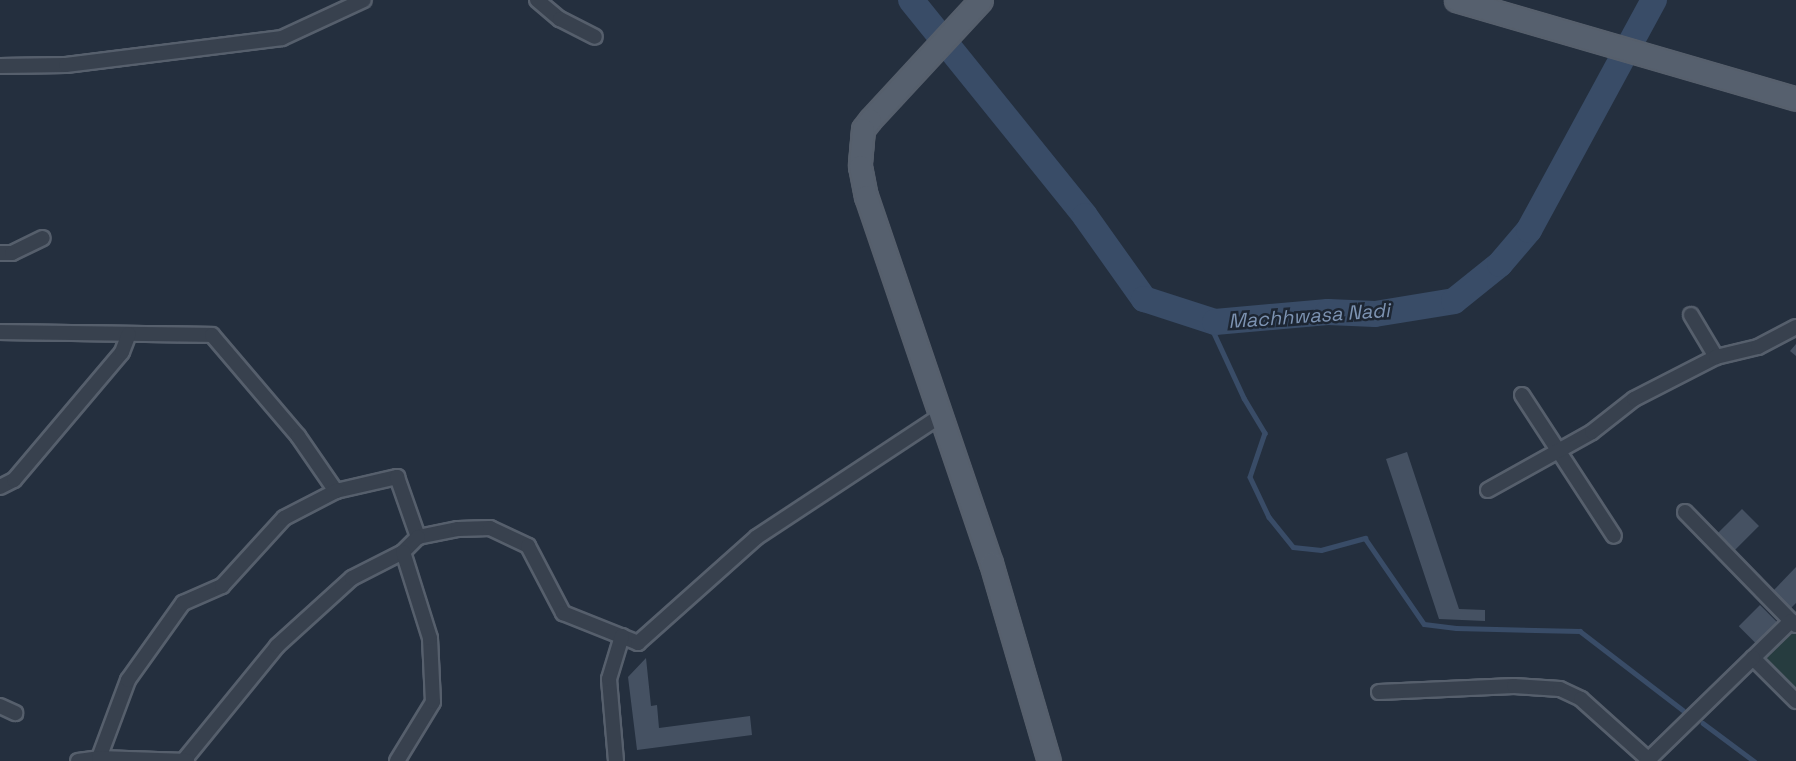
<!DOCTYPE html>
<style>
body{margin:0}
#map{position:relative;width:1796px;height:761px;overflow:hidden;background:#242f3e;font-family:"Space Grotesk",sans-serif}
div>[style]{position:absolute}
.green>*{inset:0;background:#263c3f}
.stream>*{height:4.5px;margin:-2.25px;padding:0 2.25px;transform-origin:2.25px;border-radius:2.25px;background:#394c67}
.river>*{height:26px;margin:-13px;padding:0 13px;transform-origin:13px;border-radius:13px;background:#394c67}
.building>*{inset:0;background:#455162;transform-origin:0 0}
.roads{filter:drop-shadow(2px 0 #565f6c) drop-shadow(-2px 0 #565f6c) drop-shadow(0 2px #565f6c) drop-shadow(0 -2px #565f6c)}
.street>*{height:14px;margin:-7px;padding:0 7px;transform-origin:7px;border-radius:7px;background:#38414e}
.primary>*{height:21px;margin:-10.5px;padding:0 10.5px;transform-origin:10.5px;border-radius:10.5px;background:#56606e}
span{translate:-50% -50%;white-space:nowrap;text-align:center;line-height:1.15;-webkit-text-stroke:5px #1d2633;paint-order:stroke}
.water-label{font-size:20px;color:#7c92b1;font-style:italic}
</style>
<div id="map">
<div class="green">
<div style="clip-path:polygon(1791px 626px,1796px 630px,1796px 693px,1760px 656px)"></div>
</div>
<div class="stream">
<div style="left:1208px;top:320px;width:86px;rotate:65.2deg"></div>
<div style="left:1244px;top:398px;width:41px;rotate:59deg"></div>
<div style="left:1265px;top:433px;width:46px;rotate:108.8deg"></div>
<div style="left:1250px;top:477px;width:44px;rotate:64.6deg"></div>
<div style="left:1269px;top:517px;width:38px;rotate:51deg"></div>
<div style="left:1293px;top:547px;width:28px;rotate:6deg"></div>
<div style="left:1321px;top:550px;width:46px;rotate:-15.3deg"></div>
<div style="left:1365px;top:538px;width:104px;rotate:55.5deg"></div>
<div style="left:1424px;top:624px;width:32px;rotate:7deg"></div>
<div style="left:1456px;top:628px;width:124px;rotate:1.4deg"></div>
<div style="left:1580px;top:631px;width:130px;rotate:37.5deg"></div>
<div style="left:1703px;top:723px;width:64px;rotate:36.7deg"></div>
</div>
<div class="river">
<div style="left:911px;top:0;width:277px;rotate:51.1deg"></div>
<div style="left:1085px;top:216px;width:102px;rotate:54.6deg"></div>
<div style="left:1144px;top:299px;width:75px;rotate:17.9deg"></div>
<div style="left:1215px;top:322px;width:113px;rotate:-5.1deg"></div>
<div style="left:1328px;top:312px;width:47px;rotate:2.4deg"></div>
<div style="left:1375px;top:314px;width:80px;rotate:-9.3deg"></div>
<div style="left:1454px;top:301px;width:59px;rotate:-38.8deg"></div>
<div style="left:1500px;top:264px;width:45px;rotate:-49.5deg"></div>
<div style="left:1529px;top:230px;width:262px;rotate:-61.5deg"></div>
</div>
<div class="building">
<div style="clip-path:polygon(1796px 344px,1796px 356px,1790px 351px)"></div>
<div style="clip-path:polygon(1407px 452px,1459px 609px,1485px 610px,1485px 621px,1439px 619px,1386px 459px)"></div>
<div style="left:1742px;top:509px;width:24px;height:34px;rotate:45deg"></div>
<div style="clip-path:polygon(1796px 567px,1796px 603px,1791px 608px,1773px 591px)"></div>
<div style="left:1760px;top:605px;width:25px;height:30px;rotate:45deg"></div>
<div style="clip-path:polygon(646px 658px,651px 706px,657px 705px,659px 728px,750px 716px,752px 735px,637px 750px,628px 677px)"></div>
</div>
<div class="roads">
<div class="street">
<div style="left:537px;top:0;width:30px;rotate:40deg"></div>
<div style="left:560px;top:19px;width:39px;rotate:27deg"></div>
<div style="left:0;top:66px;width:66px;rotate:-0.9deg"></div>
<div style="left:66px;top:65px;width:218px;rotate:-7.1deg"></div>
<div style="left:282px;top:38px;width:90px;rotate:-24.9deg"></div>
<div style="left:0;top:253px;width:12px"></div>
<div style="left:12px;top:253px;width:34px;rotate:-26deg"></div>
<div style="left:1691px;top:315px;width:49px;rotate:59.2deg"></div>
<div style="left:0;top:332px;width:212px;rotate:0.8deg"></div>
<div style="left:212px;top:335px;width:133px;rotate:49.6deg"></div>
<div style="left:298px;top:436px;width:67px;rotate:55.4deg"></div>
<div style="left:336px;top:491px;width:63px;rotate:-12.9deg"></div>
<div style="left:397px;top:477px;width:64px;rotate:70.7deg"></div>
<div style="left:418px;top:537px;width:41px;rotate:-11.3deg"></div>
<div style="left:458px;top:529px;width:32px;rotate:-2deg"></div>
<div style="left:490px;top:528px;width:42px;rotate:25.3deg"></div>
<div style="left:528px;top:546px;width:76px;rotate:62.4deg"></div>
<div style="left:563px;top:613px;width:81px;rotate:21.8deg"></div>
<div style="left:638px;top:643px;width:159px;rotate:-41.7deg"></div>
<div style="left:757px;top:537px;width:222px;rotate:-33.4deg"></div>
<div style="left:1522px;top:395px;width:168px;rotate:56.9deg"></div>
<div style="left:0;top:487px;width:16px;rotate:-27deg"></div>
<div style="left:14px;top:480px;width:167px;rotate:-49.8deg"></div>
<div style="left:122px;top:352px;width:19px;rotate:-69deg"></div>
<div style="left:1488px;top:490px;width:119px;rotate:-29.1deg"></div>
<div style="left:1592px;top:432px;width:53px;rotate:-38.2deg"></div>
<div style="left:1634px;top:399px;width:92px;rotate:-27.1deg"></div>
<div style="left:1716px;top:357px;width:43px;rotate:-13.4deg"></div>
<div style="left:1758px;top:347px;width:43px;rotate:-27.8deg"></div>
<div style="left:1685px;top:512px;width:152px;rotate:45.8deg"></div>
<div style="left:1796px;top:625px;width:6px;rotate:-141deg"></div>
<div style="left:1791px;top:621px;width:53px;rotate:135.8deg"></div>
<div style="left:1753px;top:658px;width:61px;rotate:45deg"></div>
<div style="left:1379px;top:692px;width:135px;rotate:-2.5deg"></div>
<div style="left:1514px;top:686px;width:46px;rotate:3.7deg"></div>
<div style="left:1560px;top:689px;width:23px;rotate:25deg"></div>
<div style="left:1581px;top:699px;width:93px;rotate:41.9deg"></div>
<div style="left:0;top:706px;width:17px;rotate:25deg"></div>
<div style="left:99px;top:758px;width:83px;rotate:-69.6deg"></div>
<div style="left:128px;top:680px;width:95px;rotate:-54.5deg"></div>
<div style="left:183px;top:603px;width:43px;rotate:-23.6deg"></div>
<div style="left:222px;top:586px;width:92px;rotate:-47.6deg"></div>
<div style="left:284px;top:518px;width:59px;rotate:-27.4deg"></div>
<div style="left:185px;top:759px;width:146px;rotate:-50.8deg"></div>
<div style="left:277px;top:646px;width:101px;rotate:-42.2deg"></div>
<div style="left:352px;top:578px;width:57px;rotate:-27deg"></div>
<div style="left:403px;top:552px;width:21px;rotate:-45deg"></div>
<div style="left:78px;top:761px;width:21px;rotate:-8deg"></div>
<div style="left:99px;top:758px;width:88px;rotate:2deg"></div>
<div style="left:397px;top:761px;width:69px;rotate:-58.6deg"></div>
<div style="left:433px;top:702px;width:64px;rotate:-92.7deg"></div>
<div style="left:430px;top:638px;width:90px;rotate:-107.4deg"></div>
<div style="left:616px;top:761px;width:82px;rotate:-94.9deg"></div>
<div style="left:609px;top:679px;width:45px;rotate:-73.2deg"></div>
<div style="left:1647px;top:761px;width:148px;rotate:-44.2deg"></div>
</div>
<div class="primary">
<div style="left:981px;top:0;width:163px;rotate:132.8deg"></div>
<div style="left:870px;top:120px;width:11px;rotate:128deg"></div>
<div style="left:863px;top:129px;width:37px;rotate:95deg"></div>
<div style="left:860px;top:166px;width:31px;rotate:79deg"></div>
<div style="left:866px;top:196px;width:388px;rotate:71.2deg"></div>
<div style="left:991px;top:563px;width:206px;rotate:73.7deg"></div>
<div style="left:1456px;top:0;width:354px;rotate:16.2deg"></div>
</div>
</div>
<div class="water-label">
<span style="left:1309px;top:316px;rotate:-4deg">Machhwasa Nadi</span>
</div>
</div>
